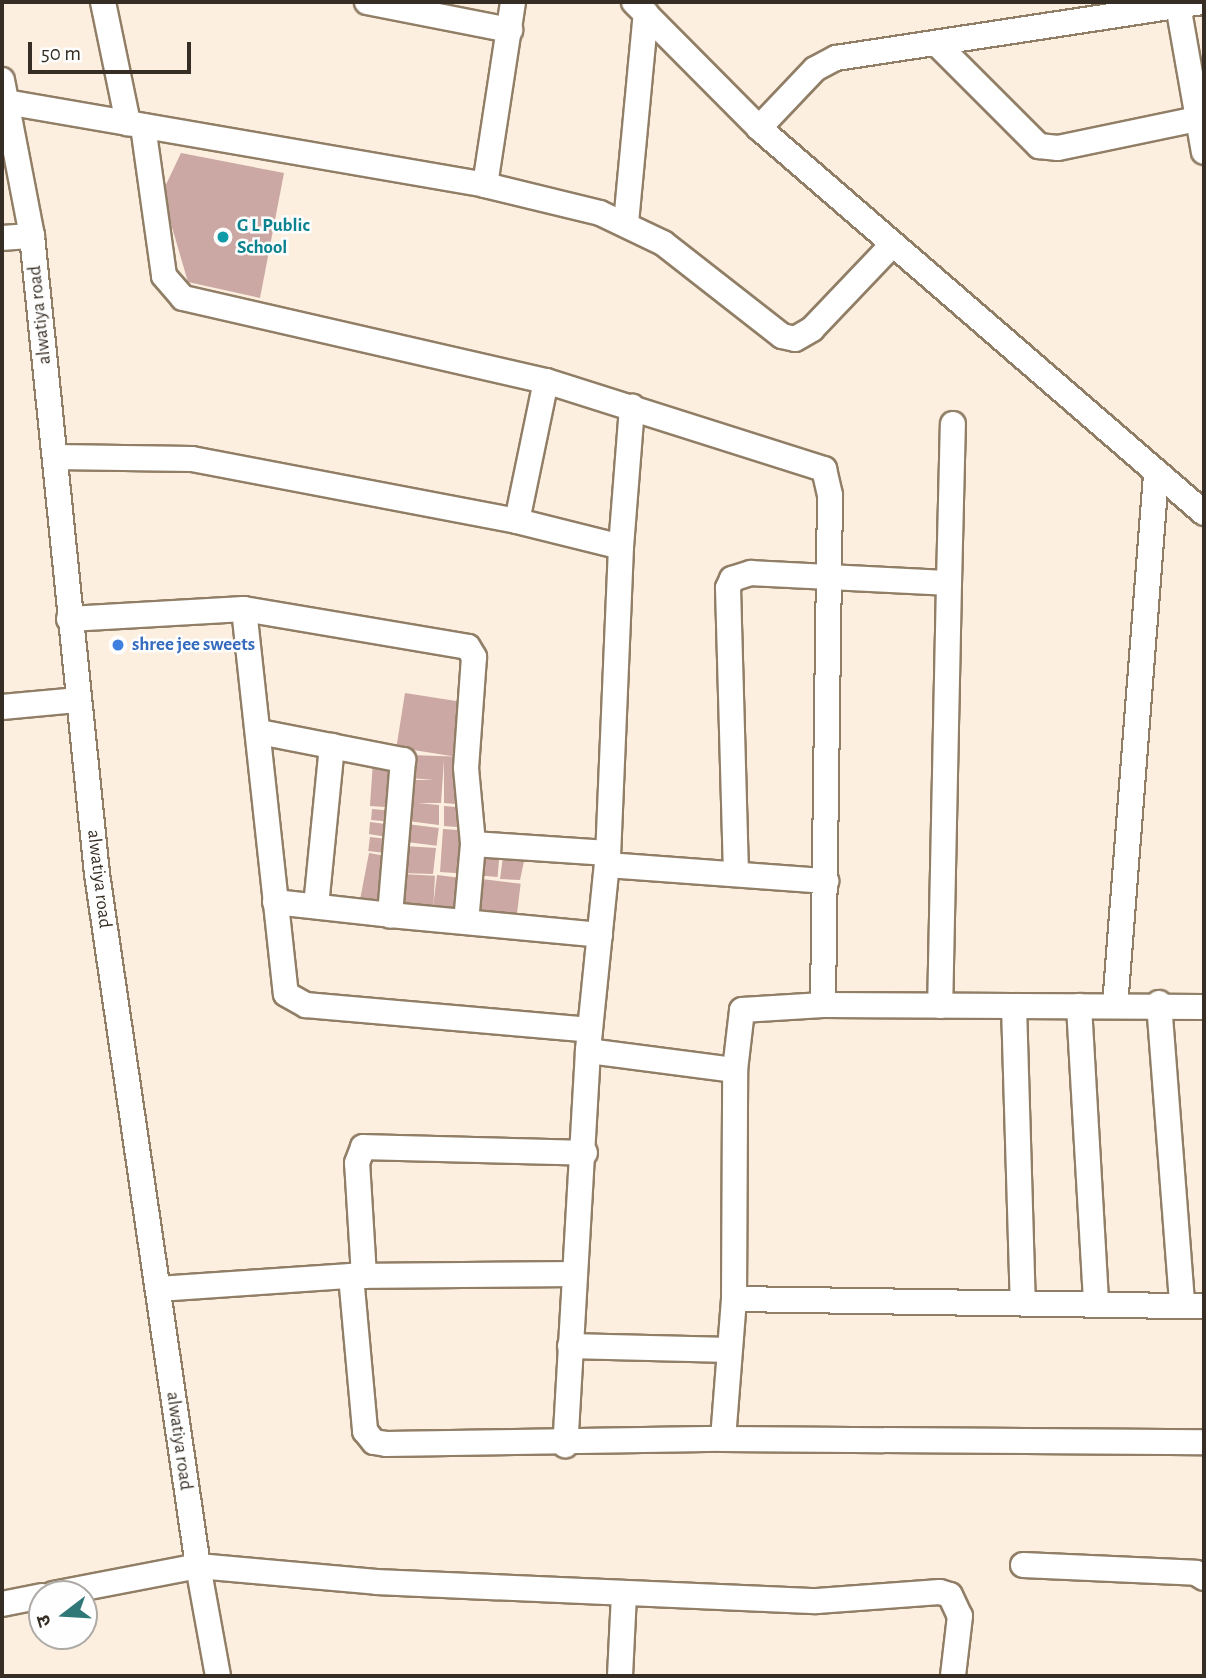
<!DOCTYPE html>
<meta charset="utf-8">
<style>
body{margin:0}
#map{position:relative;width:1206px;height:1678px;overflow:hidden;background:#fcefdf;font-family:"Alegreya Sans","Noto Sans Devanagari",sans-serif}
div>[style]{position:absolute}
.building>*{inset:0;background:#cba8a3;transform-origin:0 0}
.roads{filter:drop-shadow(2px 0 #917e66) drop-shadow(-2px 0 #917e66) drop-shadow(0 2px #917e66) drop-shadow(0 -2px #917e66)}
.minor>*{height:24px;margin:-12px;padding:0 12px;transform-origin:12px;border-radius:12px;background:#fff}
.dots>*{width:19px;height:19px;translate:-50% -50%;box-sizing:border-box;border:4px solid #fefefe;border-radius:50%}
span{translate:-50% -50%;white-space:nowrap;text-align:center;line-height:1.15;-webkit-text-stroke:5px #fefefe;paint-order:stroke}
.culture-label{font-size:19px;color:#0d838f;font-weight:700}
.left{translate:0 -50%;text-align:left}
.street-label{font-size:19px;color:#362e24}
.shop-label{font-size:19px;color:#366cbe;font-weight:700}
.frame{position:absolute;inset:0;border:4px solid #362e24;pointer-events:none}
.north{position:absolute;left:28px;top:1580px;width:70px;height:70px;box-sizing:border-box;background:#fefefe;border:2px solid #aeaba7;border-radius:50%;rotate:253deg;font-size:19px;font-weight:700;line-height:28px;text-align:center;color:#362e24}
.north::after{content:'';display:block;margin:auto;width:24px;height:32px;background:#2f7877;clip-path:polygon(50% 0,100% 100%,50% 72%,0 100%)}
.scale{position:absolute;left:28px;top:42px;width:163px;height:32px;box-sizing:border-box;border:4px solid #362e24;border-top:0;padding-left:9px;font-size:21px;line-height:24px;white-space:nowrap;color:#362e24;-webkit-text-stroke:5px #fefefe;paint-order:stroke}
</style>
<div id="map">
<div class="building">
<div style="clip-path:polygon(181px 153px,284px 173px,260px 298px,188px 282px,162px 193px)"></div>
<div style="left:405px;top:693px;width:63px;height:55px;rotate:9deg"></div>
<div style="clip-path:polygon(411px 755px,465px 757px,466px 805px,444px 803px,444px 760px,441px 803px,418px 803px,439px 805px,439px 825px,408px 821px,409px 780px,434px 780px,410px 778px)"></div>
<div style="left:373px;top:762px;width:26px;height:44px;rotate:4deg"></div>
<div style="clip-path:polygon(444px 806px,468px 808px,469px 828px,444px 826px)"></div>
<div style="left:372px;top:809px;width:23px;height:11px;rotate:5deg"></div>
<div style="clip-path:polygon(370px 822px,393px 825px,393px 838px,369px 834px)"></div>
<div style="left:407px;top:824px;width:32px;height:18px;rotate:7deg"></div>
<div style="left:443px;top:829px;width:26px;height:43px;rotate:4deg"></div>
<div style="left:370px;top:837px;width:23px;height:14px;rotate:7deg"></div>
<div style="clip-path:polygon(404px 846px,436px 848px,433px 874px,400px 873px)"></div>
<div style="left:477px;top:848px;width:23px;height:27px;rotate:5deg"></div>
<div style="clip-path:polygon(504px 849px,526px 852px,520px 880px,500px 879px)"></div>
<div style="clip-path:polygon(369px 853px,391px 857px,389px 905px,360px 900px)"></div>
<div style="left:402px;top:874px;width:33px;height:30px;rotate:3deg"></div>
<div style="left:437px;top:875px;width:31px;height:32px;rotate:7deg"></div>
<div style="left:474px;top:878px;width:47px;height:38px;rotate:7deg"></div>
</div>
<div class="roads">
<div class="minor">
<div style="left:103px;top:2px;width:124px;rotate:78.3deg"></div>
<div style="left:367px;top:2px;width:146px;rotate:11.1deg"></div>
<div style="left:634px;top:2px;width:177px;rotate:45.2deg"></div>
<div style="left:759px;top:128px;width:588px;rotate:40.87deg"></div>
<div style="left:1178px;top:5px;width:149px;rotate:80deg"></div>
<div style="left:936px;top:43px;width:146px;rotate:45deg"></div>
<div style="left:1039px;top:146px;width:19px;rotate:6deg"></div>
<div style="left:1058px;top:148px;width:142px;rotate:-11.8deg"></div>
<div style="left:2px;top:80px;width:159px;rotate:79.1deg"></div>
<div style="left:32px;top:236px;width:641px;rotate:84.18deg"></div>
<div style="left:97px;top:874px;width:699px;rotate:81.7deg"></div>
<div style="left:198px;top:1566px;width:112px;rotate:79.7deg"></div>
<div style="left:6px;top:102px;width:486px;rotate:9.8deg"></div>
<div style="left:485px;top:185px;width:118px;rotate:13.7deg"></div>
<div style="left:600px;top:213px;width:70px;rotate:25.5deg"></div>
<div style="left:663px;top:243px;width:151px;rotate:38deg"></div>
<div style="left:782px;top:336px;width:13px;rotate:13deg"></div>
<div style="left:795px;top:339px;width:20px;rotate:-30deg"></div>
<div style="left:812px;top:329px;width:116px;rotate:-46.4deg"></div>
<div style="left:143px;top:126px;width:151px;rotate:82deg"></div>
<div style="left:164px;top:276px;width:29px;rotate:49deg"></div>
<div style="left:183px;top:298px;width:372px;rotate:12.9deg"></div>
<div style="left:546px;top:381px;width:292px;rotate:17.6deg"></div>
<div style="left:824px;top:469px;width:27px;rotate:77deg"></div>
<div style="left:830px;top:495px;width:510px;rotate:90.79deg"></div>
<div style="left:759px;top:128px;width:81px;rotate:-46.5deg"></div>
<div style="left:815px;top:69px;width:24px;rotate:-28deg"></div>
<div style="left:836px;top:58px;width:368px;rotate:-8.7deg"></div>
<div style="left:485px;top:185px;width:185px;rotate:-81.3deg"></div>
<div style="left:626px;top:223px;width:211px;rotate:-84.6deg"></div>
<div style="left:2px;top:238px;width:30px;rotate:-4deg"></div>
<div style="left:55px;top:457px;width:137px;rotate:0.8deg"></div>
<div style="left:192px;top:459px;width:331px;rotate:10.8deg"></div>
<div style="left:517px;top:521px;width:107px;rotate:14deg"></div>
<div style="left:621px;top:547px;width:306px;rotate:92.4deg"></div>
<div style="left:608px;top:853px;width:199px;rotate:95.8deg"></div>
<div style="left:588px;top:1051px;width:395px;rotate:93.3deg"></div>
<div style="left:517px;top:521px;width:143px;rotate:-78.3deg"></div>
<div style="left:621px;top:547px;width:141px;rotate:-85.5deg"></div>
<div style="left:949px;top:583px;width:159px;rotate:-88.6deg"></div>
<div style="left:244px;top:609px;width:387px;rotate:83.8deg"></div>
<div style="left:286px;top:994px;width:23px;rotate:29deg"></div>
<div style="left:306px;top:1005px;width:285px;rotate:5deg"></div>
<div style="left:69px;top:619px;width:175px;rotate:-3.3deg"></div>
<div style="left:244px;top:609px;width:227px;rotate:9.6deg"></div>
<div style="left:468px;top:647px;width:12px;rotate:59deg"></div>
<div style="left:474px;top:657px;width:111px;rotate:94.1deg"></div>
<div style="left:466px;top:768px;width:76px;rotate:84.7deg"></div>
<div style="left:473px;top:844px;width:78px;rotate:95.1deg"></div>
<div style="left:2px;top:707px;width:76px;rotate:-5.3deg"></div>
<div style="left:260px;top:732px;width:146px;rotate:11.1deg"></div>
<div style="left:403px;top:760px;width:156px;rotate:94.8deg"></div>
<div style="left:390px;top:915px;width:211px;rotate:5.4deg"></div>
<div style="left:473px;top:844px;width:135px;rotate:3.8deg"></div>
<div style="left:607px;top:865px;width:220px;rotate:4.2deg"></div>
<div style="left:736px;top:874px;width:286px;rotate:-91.6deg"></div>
<div style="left:728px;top:588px;width:10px;rotate:-66deg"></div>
<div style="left:732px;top:579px;width:20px;rotate:-18deg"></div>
<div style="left:751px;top:573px;width:198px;rotate:2.9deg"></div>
<div style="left:949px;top:583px;width:423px;rotate:91.2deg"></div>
<div style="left:275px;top:902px;width:116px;rotate:6.4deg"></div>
<div style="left:316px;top:906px;width:161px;rotate:-84.3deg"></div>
<div style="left:1159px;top:1003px;width:303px;rotate:85.6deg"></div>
<div style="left:1014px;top:1006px;width:297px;rotate:88.3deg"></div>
<div style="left:1079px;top:1006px;width:298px;rotate:86.7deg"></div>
<div style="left:1115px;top:1006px;width:532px;rotate:-85.58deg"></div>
<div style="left:588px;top:1051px;width:148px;rotate:7.4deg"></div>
<div style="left:351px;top:1276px;width:156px;rotate:84.8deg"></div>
<div style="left:365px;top:1431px;width:14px;rotate:51deg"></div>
<div style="left:374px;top:1442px;width:12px;rotate:9deg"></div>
<div style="left:386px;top:1444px;width:337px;rotate:-0.9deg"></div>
<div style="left:723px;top:1439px;width:481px;rotate:0.4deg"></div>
<div style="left:364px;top:1276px;width:113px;rotate:-93.5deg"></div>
<div style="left:357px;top:1163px;width:17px;rotate:-69deg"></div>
<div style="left:363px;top:1147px;width:222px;rotate:1.5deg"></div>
<div style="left:158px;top:1289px;width:193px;rotate:-3.9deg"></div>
<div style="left:351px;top:1276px;width:224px;rotate:-0.5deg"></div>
<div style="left:734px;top:1299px;width:470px;rotate:0.9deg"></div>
<div style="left:570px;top:1346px;width:159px;rotate:1.4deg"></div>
<div style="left:723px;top:1439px;width:140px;rotate:-85.5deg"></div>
<div style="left:734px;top:1299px;width:229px;rotate:-89.7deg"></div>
<div style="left:735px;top:1070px;width:60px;rotate:-83.3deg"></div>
<div style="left:742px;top:1010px;width:81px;rotate:-3.5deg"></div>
<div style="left:823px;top:1005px;width:381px;rotate:0.3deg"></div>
<div style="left:1023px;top:1565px;width:173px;rotate:2.6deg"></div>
<div style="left:1196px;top:1573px;width:9px;rotate:32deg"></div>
<div style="left:53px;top:1594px;width:148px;rotate:-10.9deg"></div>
<div style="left:198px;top:1566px;width:179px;rotate:5.1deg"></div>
<div style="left:376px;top:1582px;width:441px;rotate:2.5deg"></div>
<div style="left:817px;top:1601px;width:123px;rotate:-4.2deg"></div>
<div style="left:940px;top:1592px;width:10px;rotate:17deg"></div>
<div style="left:950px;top:1595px;width:23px;rotate:65deg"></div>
<div style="left:960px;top:1616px;width:60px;rotate:96.7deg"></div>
<div style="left:2px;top:1604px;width:41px;rotate:-11.3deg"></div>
<div style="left:620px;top:1676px;width:83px;rotate:-87.2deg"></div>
</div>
</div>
<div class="dots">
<div style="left:223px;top:237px;background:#0f9aa8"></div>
<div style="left:118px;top:645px;background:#3f7fe0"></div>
</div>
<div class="culture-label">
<span class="left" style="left:237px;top:237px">G L Public<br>School</span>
</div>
<div class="street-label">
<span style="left:40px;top:315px;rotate:-96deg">alwatiya road</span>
<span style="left:99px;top:879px;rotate:83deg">alwatiya road</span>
<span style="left:179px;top:1441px;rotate:82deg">alwatiya road</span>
</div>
<div class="shop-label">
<span class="left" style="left:132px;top:645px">shree jee sweets</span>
</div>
<div class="frame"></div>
<div class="north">उ</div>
<div class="scale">50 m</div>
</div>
